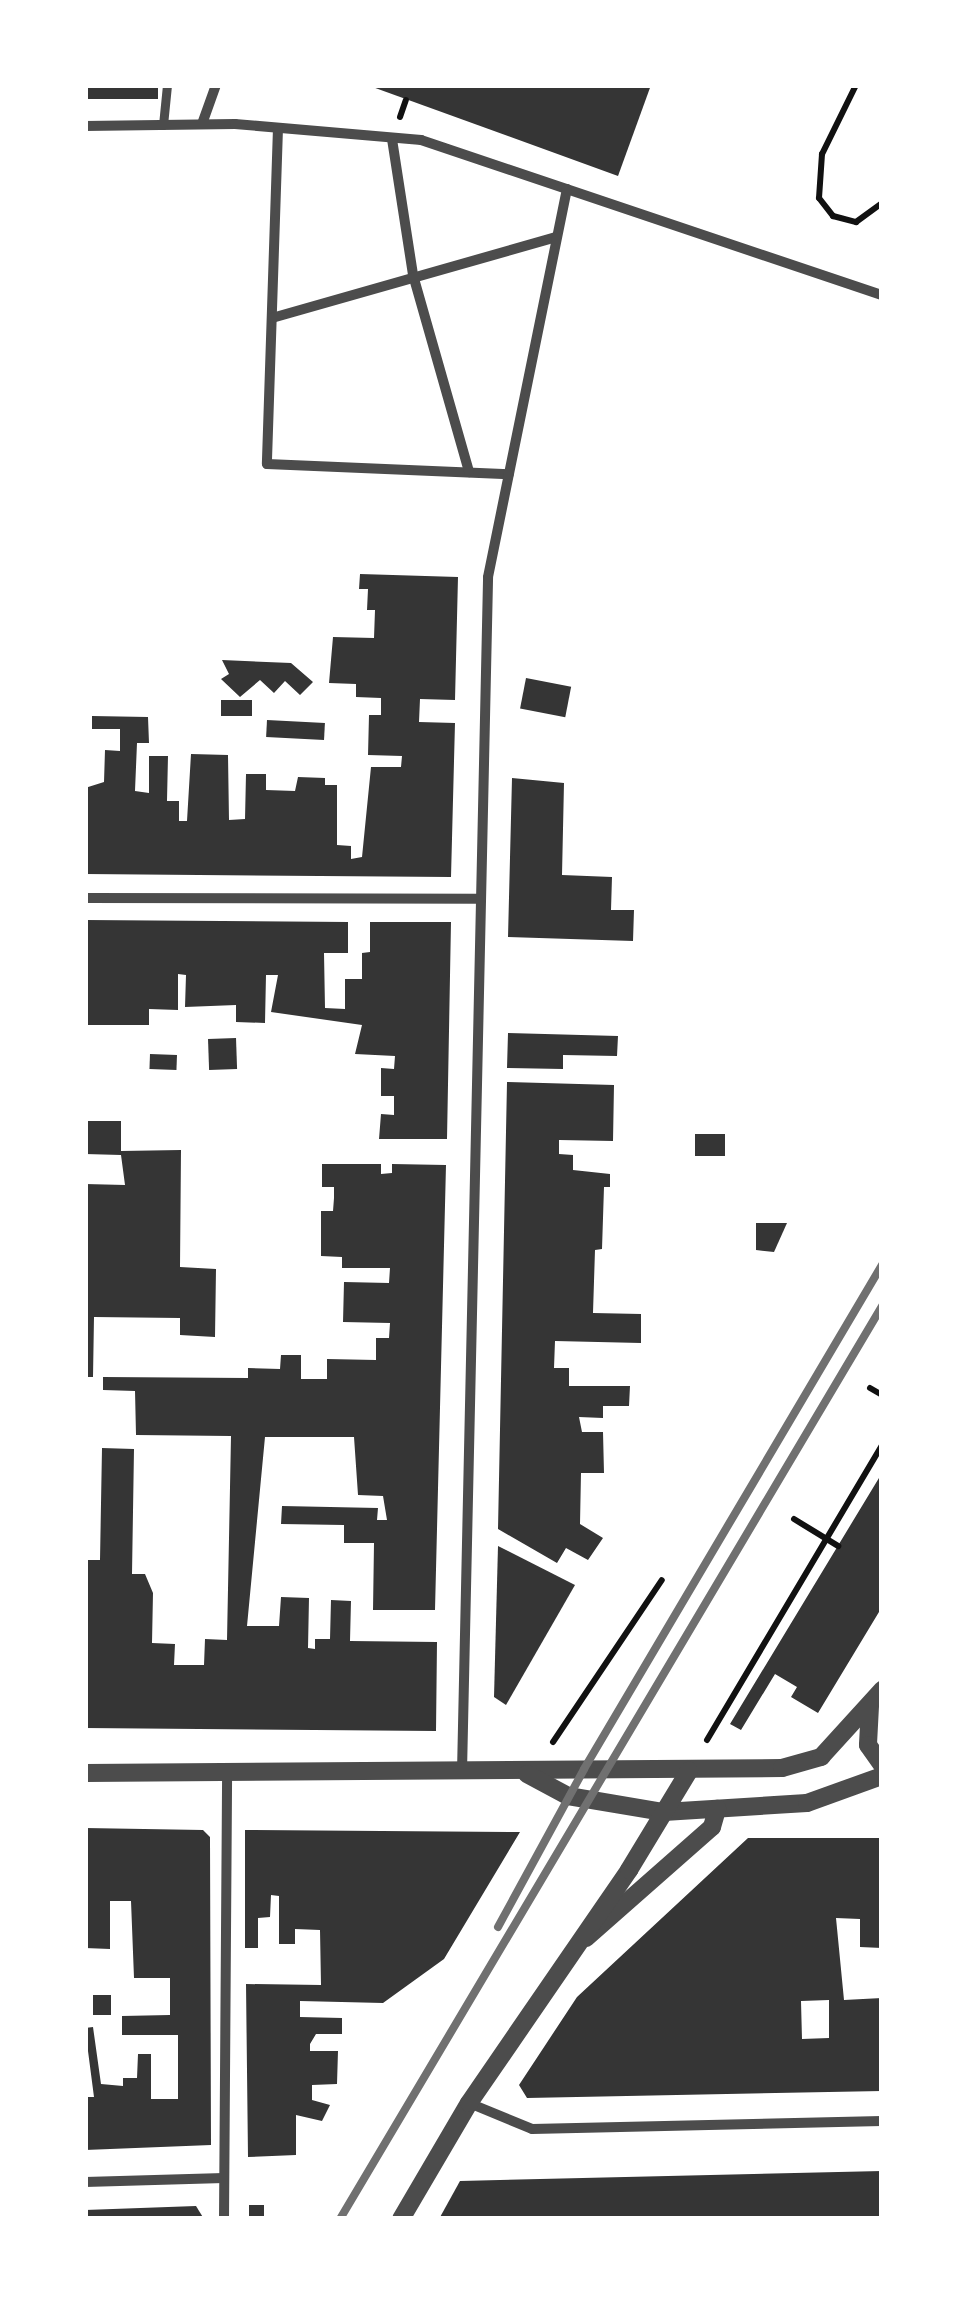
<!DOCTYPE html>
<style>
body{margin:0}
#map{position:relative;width:967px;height:2304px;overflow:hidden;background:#fff;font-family:"Source Serif 4",serif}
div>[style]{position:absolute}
.building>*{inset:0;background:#353535;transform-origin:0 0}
.path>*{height:6px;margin:-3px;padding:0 3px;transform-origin:3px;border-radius:3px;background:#111}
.pedestrian>*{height:9px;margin:-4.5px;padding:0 4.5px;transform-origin:4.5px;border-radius:4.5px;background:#4c4c4c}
.minor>*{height:10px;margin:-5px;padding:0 5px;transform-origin:5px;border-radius:5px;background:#4c4c4c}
.tertiary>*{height:18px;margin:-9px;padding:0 9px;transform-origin:9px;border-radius:9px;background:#4c4c4c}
.rail>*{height:8px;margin:-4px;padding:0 4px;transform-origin:4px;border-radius:4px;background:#707070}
span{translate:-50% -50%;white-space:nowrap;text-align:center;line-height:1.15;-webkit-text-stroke:10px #fff;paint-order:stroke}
.frame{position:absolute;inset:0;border:88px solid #fff;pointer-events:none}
</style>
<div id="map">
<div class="building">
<div style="left:85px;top:85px;width:73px;height:14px"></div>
<div style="clip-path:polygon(367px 85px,651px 85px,618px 176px)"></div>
<div style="clip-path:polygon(360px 574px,458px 577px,455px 700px,420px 699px,419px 722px,455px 723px,451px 877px,85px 874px,85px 788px,104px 782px,105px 750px,120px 751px,120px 729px,92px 729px,92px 716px,148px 717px,149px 743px,137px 743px,135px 791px,149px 793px,149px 756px,168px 756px,167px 801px,179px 801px,179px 821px,187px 821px,191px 754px,228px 755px,229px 820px,245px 819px,246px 774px,266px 774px,266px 790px,295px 791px,298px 777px,325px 778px,325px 785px,337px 785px,337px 845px,351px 846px,351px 859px,362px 857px,371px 767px,401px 767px,402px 756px,368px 755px,369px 715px,381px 715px,381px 698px,356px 697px,356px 684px,329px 683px,333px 637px,374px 638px,375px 610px,367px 610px,368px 589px,359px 589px)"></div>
<div style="clip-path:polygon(222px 660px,291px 663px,313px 682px,300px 695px,285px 681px,274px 693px,260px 680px,240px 697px,221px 679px,229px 674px)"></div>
<div style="left:526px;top:678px;width:46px;height:31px;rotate:11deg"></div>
<div style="left:252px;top:700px;width:16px;height:31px;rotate:90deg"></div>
<div style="left:267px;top:720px;width:58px;height:17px;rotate:3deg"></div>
<div style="clip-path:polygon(512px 778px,564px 783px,562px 875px,612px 877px,611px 910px,634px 910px,633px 941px,508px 937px)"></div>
<div style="clip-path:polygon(85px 920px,348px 922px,348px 953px,324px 953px,325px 1008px,345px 1009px,345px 979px,362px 979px,362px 953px,370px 952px,370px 922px,451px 922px,447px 1139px,379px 1139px,381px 1114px,394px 1115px,394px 1096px,381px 1096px,381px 1068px,394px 1069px,395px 1056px,355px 1054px,362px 1025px,271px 1012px,278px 975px,266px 975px,265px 1023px,236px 1022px,236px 1005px,185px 1007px,186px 975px,178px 974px,178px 1010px,149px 1009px,149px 1025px,85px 1025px)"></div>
<div style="clip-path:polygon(508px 1033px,618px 1036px,617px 1056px,563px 1055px,563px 1069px,507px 1068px)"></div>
<div style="left:236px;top:1038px;width:31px;height:28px;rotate:88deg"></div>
<div style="left:150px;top:1054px;width:27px;height:15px;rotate:2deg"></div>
<div style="clip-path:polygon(507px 1082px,614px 1085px,613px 1141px,559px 1140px,559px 1154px,573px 1155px,573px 1170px,610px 1174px,610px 1187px,604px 1187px,602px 1249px,595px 1250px,593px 1313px,641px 1314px,641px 1343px,555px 1341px,554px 1368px,569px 1368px,569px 1386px,630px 1386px,629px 1406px,603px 1406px,603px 1418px,579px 1417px,582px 1432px,603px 1432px,604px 1473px,581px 1473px,580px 1524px,603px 1538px,588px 1560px,566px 1548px,557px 1563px,498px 1529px)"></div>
<div style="clip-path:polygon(85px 1121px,121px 1121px,121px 1151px,181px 1150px,180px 1267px,216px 1269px,215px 1337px,180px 1335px,180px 1318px,94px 1317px,93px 1377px,85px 1377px,85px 1184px,125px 1185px,121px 1155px,85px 1154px)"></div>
<div style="left:725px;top:1134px;width:22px;height:30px;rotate:90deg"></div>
<div style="clip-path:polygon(322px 1164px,381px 1164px,381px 1174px,392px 1173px,392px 1164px,446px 1165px,435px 1610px,373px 1610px,374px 1543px,344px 1543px,344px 1525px,281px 1524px,282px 1506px,378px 1508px,377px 1520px,387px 1520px,383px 1496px,358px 1495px,354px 1437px,265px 1437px,247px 1626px,279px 1626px,281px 1597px,309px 1598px,308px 1648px,315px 1649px,315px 1639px,330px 1639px,331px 1600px,351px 1601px,350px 1641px,437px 1642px,436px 1731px,85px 1728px,85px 1560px,100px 1560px,102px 1448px,134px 1449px,132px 1574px,145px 1574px,153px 1593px,152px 1643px,175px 1644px,174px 1665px,204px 1665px,205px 1639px,227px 1640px,231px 1436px,136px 1435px,135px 1391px,103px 1390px,103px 1377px,248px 1378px,248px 1368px,280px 1369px,281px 1355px,301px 1355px,301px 1379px,327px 1379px,327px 1359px,376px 1360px,376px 1338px,389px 1338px,390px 1323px,343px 1322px,344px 1282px,389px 1283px,390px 1268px,342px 1268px,342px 1257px,321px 1256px,321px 1211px,333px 1211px,334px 1198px,334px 1187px,322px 1187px)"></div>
<div style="clip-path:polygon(756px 1223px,787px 1223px,774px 1252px,756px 1250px)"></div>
<div style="clip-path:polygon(882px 1473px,882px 1607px,818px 1713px,791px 1697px,797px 1687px,775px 1674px,741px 1730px,730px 1724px)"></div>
<div style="clip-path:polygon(498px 1546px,575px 1585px,506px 1705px,494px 1697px)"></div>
<div style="clip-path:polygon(85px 1828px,203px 1830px,210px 1837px,211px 2145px,85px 2150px,85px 2097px,94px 2097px,85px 2028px,93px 2027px,101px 2084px,123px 2086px,123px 2078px,137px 2078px,138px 2054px,151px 2054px,151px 2099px,178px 2099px,178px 2035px,122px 2035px,122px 2016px,170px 2015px,170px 1978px,134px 1978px,131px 1901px,110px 1901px,110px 1949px,85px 1948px)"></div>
<div style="clip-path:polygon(245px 1830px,520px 1832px,444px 1959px,383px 2003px,300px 2001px,300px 2017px,342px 2018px,342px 2034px,316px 2034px,310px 2044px,310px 2051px,338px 2051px,337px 2084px,312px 2085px,312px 2100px,330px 2105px,322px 2121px,296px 2115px,296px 2155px,248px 2157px,246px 1984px,321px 1985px,320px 1930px,295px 1929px,295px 1944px,279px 1944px,279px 1896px,271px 1895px,270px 1917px,258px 1918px,258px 1948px,245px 1948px)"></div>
<div style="clip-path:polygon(evenodd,748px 1838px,882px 1838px,882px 1948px,860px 1947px,860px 1919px,836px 1918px,844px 2000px,882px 1998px,882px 2091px,527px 2098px,519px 2085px,577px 1997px,748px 1838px,829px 2000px,829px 2038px,802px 2039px,801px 2001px,829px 2000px)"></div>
<div style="left:93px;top:1995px;width:18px;height:20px"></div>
<div style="clip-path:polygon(882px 2171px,882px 2219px,439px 2219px,460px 2181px)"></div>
<div style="left:249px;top:2205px;width:15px;height:14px"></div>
<div style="clip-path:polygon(196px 2206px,204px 2219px,85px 2219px,85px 2210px)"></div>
</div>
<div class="path">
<div style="left:856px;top:85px;width:77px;rotate:116.2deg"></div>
<div style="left:822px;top:154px;width:44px;rotate:93.9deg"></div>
<div style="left:819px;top:198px;width:23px;rotate:52deg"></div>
<div style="left:833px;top:216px;width:24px;rotate:15deg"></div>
<div style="left:856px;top:222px;width:32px;rotate:-36deg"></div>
<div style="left:400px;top:117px;width:18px;rotate:-71deg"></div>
<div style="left:870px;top:1388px;width:14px;rotate:30deg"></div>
<div style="left:794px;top:1519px;width:52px;rotate:31.5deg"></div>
<div style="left:707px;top:1740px;width:343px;rotate:-59.3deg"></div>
<div style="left:553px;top:1742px;width:195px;rotate:-56.1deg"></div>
</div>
<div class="pedestrian">
<div style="left:163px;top:125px;width:40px;rotate:-84.3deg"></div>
</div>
<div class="minor">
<div style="left:202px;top:124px;width:41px;rotate:-70.3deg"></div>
<div style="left:85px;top:126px;width:150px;rotate:-0.8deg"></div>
<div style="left:235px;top:124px;width:187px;rotate:4.9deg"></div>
<div style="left:421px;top:140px;width:486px;rotate:18.6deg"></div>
<div style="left:278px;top:128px;width:336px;rotate:91.9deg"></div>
<div style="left:267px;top:464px;width:242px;rotate:2.4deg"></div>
<div style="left:392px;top:139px;width:138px;rotate:81.2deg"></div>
<div style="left:413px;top:275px;width:205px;rotate:74.1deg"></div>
<div style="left:272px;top:318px;width:296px;rotate:-15.9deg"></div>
<div style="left:85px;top:898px;width:394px;rotate:0.1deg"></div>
<div style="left:462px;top:1772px;width:1195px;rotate:-88.75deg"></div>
<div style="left:488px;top:577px;width:396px;rotate:-78.5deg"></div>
<div style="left:469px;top:2103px;width:68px;rotate:22.4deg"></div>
<div style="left:532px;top:2129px;width:350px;rotate:-1.3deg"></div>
<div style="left:85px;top:2182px;width:139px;rotate:-1.6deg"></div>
<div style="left:224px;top:2219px;width:444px;rotate:-89.6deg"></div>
</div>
<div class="tertiary">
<div style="left:870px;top:1706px;width:39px;rotate:93deg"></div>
<div style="left:868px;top:1745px;width:24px;rotate:55deg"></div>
<div style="left:85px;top:1773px;width:697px;rotate:-0.41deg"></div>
<div style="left:782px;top:1768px;width:41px;rotate:-15.8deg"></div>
<div style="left:821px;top:1757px;width:91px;rotate:-47.7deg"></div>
<div style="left:527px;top:1774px;width:47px;rotate:28.2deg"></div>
<div style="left:568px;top:1796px;width:97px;rotate:9.5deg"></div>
<div style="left:664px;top:1812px;width:143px;rotate:-3.6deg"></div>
<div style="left:807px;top:1803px;width:80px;rotate:-19.8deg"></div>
<div style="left:586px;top:1938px;width:168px;rotate:-41.4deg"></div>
<div style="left:712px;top:1827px;width:19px;rotate:-74deg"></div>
<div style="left:401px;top:2219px;width:134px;rotate:-59.6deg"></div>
<div style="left:469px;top:2103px;width:283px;rotate:-55.5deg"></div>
<div style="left:629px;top:1870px;width:116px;rotate:-58.8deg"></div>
</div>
<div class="rail">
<div style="left:498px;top:1927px;width:180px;rotate:-61.4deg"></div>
<div style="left:584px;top:1769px;width:586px;rotate:-59.41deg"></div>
<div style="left:340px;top:2219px;width:1062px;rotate:-59.3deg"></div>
</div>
<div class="frame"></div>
</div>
